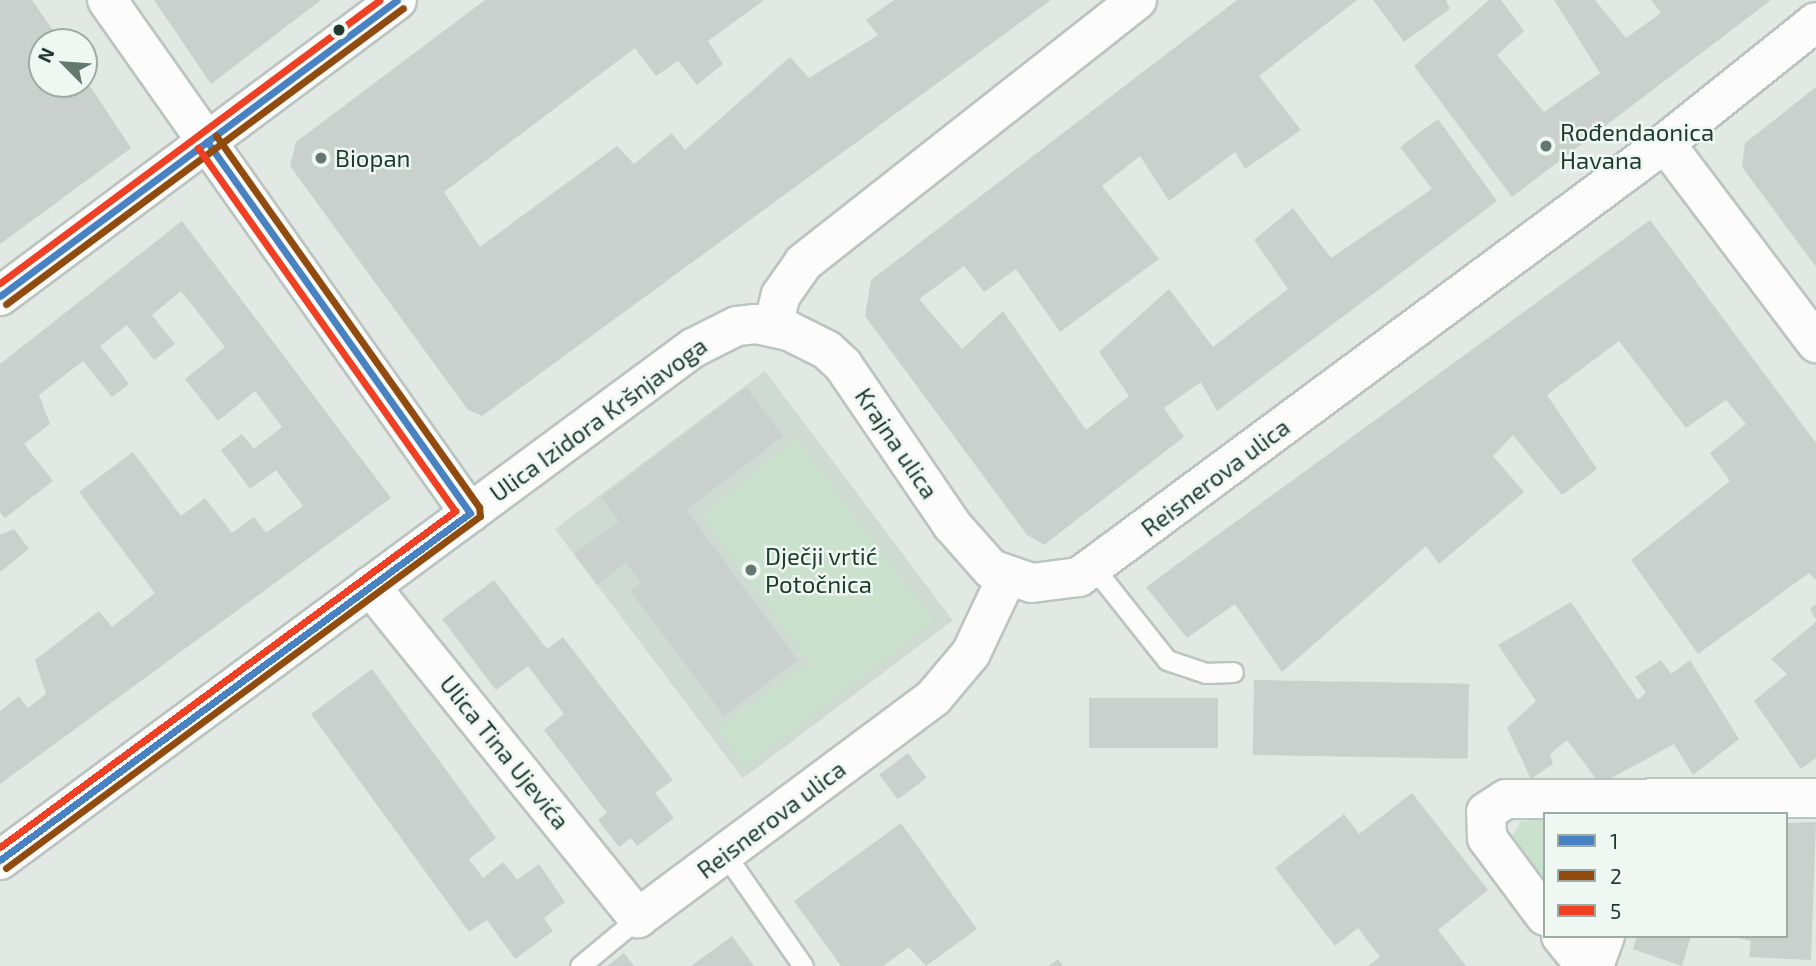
<!DOCTYPE html>
<meta charset="utf-8">
<style>
body{margin:0}
#map{position:relative;width:1816px;height:966px;overflow:hidden;background:#e2e8e4;font-family:"Exo 2",sans-serif}
div>[style]{position:absolute}
.built>*{inset:0;background:#cfdad3;transform-origin:0 0}
.green>*{inset:0;background:#cae2cd}
.building>*{inset:0;background:#cad0cd;transform-origin:0 0}
.roads{filter:drop-shadow(2px 0 #bbc5bf) drop-shadow(-2px 0 #bbc5bf) drop-shadow(0 2px #bbc5bf) drop-shadow(0 -2px #bbc5bf)}
.lane>*{height:19px;margin:-9.5px;padding:0 9.5px;transform-origin:9.5px;border-radius:9.5px;background:#fbfcfb}
.street>*{height:38px;margin:-19px;padding:0 19px;transform-origin:19px;border-radius:19px;background:#fbfcfb}
.secondary>*{height:38px;margin:-19px;padding:0 19px;transform-origin:19px;border-radius:19px;background:#fbfcfb}
.bus-1>*{height:7px;margin:-3.5px;padding:0 3.5px;transform-origin:3.5px;border-radius:3.5px;background:#4982c3}
.bus-2>*{height:7px;margin:-3.5px;padding:0 3.5px;transform-origin:3.5px;border-radius:3.5px;background:#914b0f}
.bus-3>*{height:7px;margin:-3.5px;padding:0 3.5px;transform-origin:3.5px;border-radius:3.5px;background:#ef4023}
.dots>*{width:19px;height:19px;translate:-50% -50%;box-sizing:border-box;border:4px solid #eff7f2;border-radius:50%}
span{translate:-50% -50%;white-space:nowrap;text-align:center;line-height:1.15;-webkit-text-stroke:5px #eff7f2;paint-order:stroke}
.poi-label{font-size:24px;color:#1f3b2e}
.left{translate:0 -50%;text-align:left}
.street-label{font-size:24px;color:#1f3b2e}
.legend{position:absolute;left:1543px;top:812px;width:245px;height:126px;box-sizing:border-box;background:#eff7f2;border:2px solid #9caca4;margin:0;padding:9px 12px;list-style:none;font-size:21px;color:#1f3b2e}
.legend li{display:flex;align-items:center;gap:14px;height:35px}
.legend b{width:35px;border:2px solid #9caca4}
.north{position:absolute;left:28px;top:28px;width:70px;height:70px;box-sizing:border-box;background:#eff7f2;border:2px solid #9caca4;border-radius:50%;rotate:295deg;font-size:19px;font-weight:700;line-height:28px;text-align:center;color:#1f3b2e}
.north::after{content:'';display:block;margin:auto;width:24px;height:32px;background:#63786e;clip-path:polygon(50% 0,100% 100%,50% 72%,0 100%)}
</style>
<div id="map">
<div class="built">
<div style="left:765px;top:371px;width:312px;height:263px;rotate:53deg"></div>
</div>
<div class="green">
<div style="clip-path:polygon(796px 438px,934px 621px,745px 767px,717px 728px,810px 663px,702px 517px)"></div>
<div style="clip-path:polygon(1545px 818px,1545px 882px,1512px 836px,1521px 821px)"></div>
</div>
<div class="building">
<div style="clip-path:polygon(0 0,32px 0,61px 42px,42px 42px,42px 84px,84px 84px,84px 77px,131px 148px,0 244px)"></div>
<div style="clip-path:polygon(154px 0,321px 0,211px 84px)"></div>
<div style="clip-path:polygon(485px 0,764px 0,708px 41px,723px 64px,697px 85px,678px 61px,656px 76px,635px 48px,444px 192px,480px 247px,617px 146px,634px 164px,672px 133px,685px 150px,790px 57px,809px 78px,878px 35px,866px 20px,894px 0,1051px 0,482px 416px,468px 410px,290px 166px,296px 142px)"></div>
<div style="clip-path:polygon(1237px 0,1357px 0,1259px 76px,1301px 130px,1245px 169px,1235px 152px,1169px 201px,1140px 156px,1102px 186px,1159px 259px,1060px 332px,1016px 269px,984px 292px,964px 266px,919px 299px,962px 349px,1003px 311px,1086px 430px,1129px 396px,1099px 352px,1169px 289px,1213px 347px,1288px 289px,1254px 240px,1293px 208px,1331px 258px,1432px 189px,1400px 147px,1438px 119px,1497px 201px,1217px 411px,1201px 382px,1164px 408px,1184px 437px,1044px 545px,1027px 535px,865px 316px,871px 280px)"></div>
<div style="clip-path:polygon(1373px 0,1446px 0,1450px 9px,1404px 42px)"></div>
<div style="clip-path:polygon(1489px 0,1501px 0,1524px 31px,1497px 55px,1544px 112px,1600px 73px,1554px 0,1595px 0,1626px 38px,1661px 13px,1651px 0,1771px 0,1512px 197px,1414px 66px)"></div>
<div style="clip-path:polygon(1816px 87px,1816px 267px,1742px 167px,1745px 143px)"></div>
<div style="clip-path:polygon(1650px 220px,1816px 443px,1816px 580px,1809px 573px,1698px 654px,1631px 560px,1730px 481px,1710px 453px,1746px 424px,1726px 400px,1686px 428px,1619px 341px,1547px 395px,1597px 469px,1562px 495px,1513px 435px,1493px 456px,1524px 492px,1439px 564px,1426px 546px,1282px 672px,1235px 604px,1187px 638px,1146px 587px)"></div>
<div style="clip-path:polygon(182px 221px,391px 498px,0 784px,0 711px,19px 696px,28px 708px,46px 694px,35px 660px,99px 611px,112px 627px,155px 593px,79px 492px,133px 452px,181px 516px,205px 498px,232px 533px,254px 517px,266px 533px,303px 506px,276px 470px,250px 489px,221px 450px,242px 434px,254px 449px,282px 427px,255px 391px,218px 421px,185px 379px,225px 347px,181px 291px,152px 315px,175px 344px,154px 360px,127px 325px,100px 346px,129px 384px,112px 397px,83px 361px,39px 395px,50px 424px,24px 444px,53px 481px,5px 518px,0 512px,0 364px)"></div>
<div style="clip-path:polygon(746px 387px,783px 436px,686px 510px,798px 660px,724px 716px,630px 591px,641px 583px,626px 563px,597px 585px,574px 554px,619px 521px,601px 497px)"></div>
<div style="clip-path:polygon(14px 529px,29px 549px,0 572px,0 535px)"></div>
<div style="clip-path:polygon(494px 580px,547px 649px,563px 637px,673px 780px,655px 793px,674px 818px,637px 846px,631px 838px,619px 847px,598px 820px,607px 813px,544px 730px,564px 714px,528px 666px,496px 690px,442px 619px)"></div>
<div style="clip-path:polygon(1571px 602px,1638px 700px,1646px 693px,1635px 677px,1661px 660px,1671px 674px,1690px 660px,1739px 739px,1693px 775px,1674px 744px,1600px 784px,1567px 740px,1550px 754px,1553px 764px,1531px 779px,1507px 728px,1536px 701px,1498px 645px)"></div>
<div style="clip-path:polygon(1816px 604px,1816px 620px,1810px 609px)"></div>
<div style="clip-path:polygon(1816px 622px,1816px 758px,1801px 769px,1754px 701px,1787px 674px,1771px 659px)"></div>
<div style="clip-path:polygon(372px 669px,496px 838px,469px 859px,483px 878px,503px 862px,517px 880px,539px 864px,565px 902px,544px 918px,553px 931px,515px 959px,487px 920px,469px 932px,311px 714px)"></div>
<div style="left:1254px;top:680px;width:215px;height:75px;rotate:1deg"></div>
<div style="left:1089px;top:698px;width:129px;height:50px"></div>
<div style="left:908px;top:753px;width:31px;height:36px;rotate:53deg"></div>
<div style="clip-path:polygon(1412px 793px,1488px 890px,1438px 930px,1466px 966px,1368px 966px,1380px 957px,1358px 928px,1335px 946px,1275px 868px,1344px 814px,1359px 834px)"></div>
<div style="clip-path:polygon(1816px 822px,1811px 960px,1749px 957px,1751px 941px,1730px 936px,1786px 936px,1786px 823px)"></div>
<div style="clip-path:polygon(901px 823px,977px 929px,926px 966px,909px 947px,883px 966px,841px 966px,794px 901px)"></div>
<div style="clip-path:polygon(732px 936px,754px 966px,691px 966px)"></div>
<div style="clip-path:polygon(1637px 936px,1691px 936px,1682px 966px,1633px 949px)"></div>
<div style="clip-path:polygon(624px 953px,634px 966px,607px 966px)"></div>
<div style="clip-path:polygon(1058px 959px,1063px 966px,1049px 966px)"></div>
</div>
<div class="roads">
<div class="lane">
<div style="left:1094px;top:568px;width:117px;rotate:51.6deg"></div>
<div style="left:1167px;top:660px;width:41px;rotate:18.4deg"></div>
<div style="left:1206px;top:673px;width:27px;rotate:-2deg"></div>
<div style="left:725px;top:854px;width:136px;rotate:55.1deg"></div>
<div style="left:580px;top:966px;width:75px;rotate:-39.6deg"></div>
</div>
<div class="street">
<div style="left:107px;top:0;width:174px;rotate:54.8deg"></div>
<div style="left:1665px;top:143px;width:251px;rotate:52.9deg"></div>
<div style="left:773px;top:326px;width:32px;rotate:-76deg"></div>
<div style="left:781px;top:295px;width:39px;rotate:-55deg"></div>
<div style="left:803px;top:263px;width:425px;rotate:-38.2deg"></div>
<div style="left:370px;top:586px;width:427px;rotate:51.1deg"></div>
<div style="left:638px;top:918px;width:369px;rotate:-36.7deg"></div>
<div style="left:934px;top:697px;width:57px;rotate:-49.9deg"></div>
<div style="left:971px;top:653px;width:84px;rotate:-64.7deg"></div>
<div style="left:1545px;top:916px;width:97px;rotate:-126.6deg"></div>
<div style="left:1487px;top:838px;width:26px;rotate:-92deg"></div>
<div style="left:1486px;top:812px;width:24px;rotate:-33deg"></div>
<div style="left:1506px;top:799px;width:310px;rotate:-0.2deg"></div>
<div style="left:1561px;top:936px;width:38px;rotate:51deg"></div>
<div style="left:1594px;top:966px;width:32px;rotate:-70deg"></div>
</div>
<div class="secondary">
<div style="left:207px;top:142px;width:455px;rotate:54.7deg"></div>
<div style="left:0;top:296px;width:495px;rotate:-36.7deg"></div>
<div style="left:0;top:860px;width:862px;rotate:-36.46deg"></div>
<div style="left:693px;top:348px;width:49px;rotate:-26.6deg"></div>
<div style="left:737px;top:326px;width:19px;rotate:-6deg"></div>
<div style="left:756px;top:324px;width:34px;rotate:12deg"></div>
<div style="left:789px;top:331px;width:42px;rotate:26.6deg"></div>
<div style="left:827px;top:350px;width:22px;rotate:43deg"></div>
<div style="left:843px;top:365px;width:194px;rotate:55.7deg"></div>
<div style="left:952px;top:525px;width:59px;rotate:48.4deg"></div>
<div style="left:991px;top:569px;width:43px;rotate:18.9deg"></div>
<div style="left:1032px;top:583px;width:47px;rotate:-7.3deg"></div>
<div style="left:1079px;top:577px;width:729px;rotate:-36.52deg"></div>
<div style="left:1665px;top:143px;width:193px;rotate:-38.7deg"></div>
</div>
</div>
<div class="bus-1">
<div style="left:0;top:296px;width:495px;rotate:-36.7deg"></div>
<div style="left:0;top:860px;width:584px;rotate:-36.44deg"></div>
<div style="left:470px;top:513px;width:455px;rotate:-125.3deg"></div>
</div>
<div class="bus-2">
<div style="left:6px;top:304px;width:495px;rotate:-36.7deg"></div>
<div style="left:6px;top:868px;width:590px;rotate:-36.6deg"></div>
<div style="left:480px;top:516px;width:9px;rotate:-96deg"></div>
<div style="left:479px;top:507px;width:455px;rotate:-125.3deg"></div>
</div>
<div class="bus-3">
<div style="left:0;top:283px;width:473px;rotate:-36.7deg"></div>
<div style="left:0;top:847px;width:566px;rotate:-36.44deg"></div>
<div style="left:455px;top:511px;width:445px;rotate:-125.3deg"></div>
</div>
<div class="dots">
<div style="left:339px;top:30px;background:#1f3b2e"></div>
<div style="left:1546px;top:146px;background:#63786e"></div>
<div style="left:321px;top:158px;background:#63786e"></div>
<div style="left:751px;top:570px;background:#63786e"></div>
</div>
<div class="poi-label">
<span class="left" style="left:1560px;top:146px">Rođendaonica<br>Havana</span>
<span class="left" style="left:335px;top:158px">Biopan</span>
<span class="left" style="left:765px;top:570px">Dječji vrtić<br>Potočnica</span>
</div>
<div class="street-label">
<span style="left:598px;top:419px;rotate:-36deg">Ulica Izidora Kršnjavoga</span>
<span style="left:897px;top:443px;rotate:56deg">Krajna ulica</span>
<span style="left:1215px;top:477px;rotate:-37deg">Reisnerova ulica</span>
<span style="left:505px;top:752px;rotate:51deg">Ulica Tina Ujevića</span>
<span style="left:771px;top:819px;rotate:-37deg">Reisnerova ulica</span>
</div>
<ul class="legend">
<li><b style="height:9px;background:#4982c3"></b>1</li>
<li><b style="height:9px;background:#914b0f"></b>2</li>
<li><b style="height:9px;background:#ef4023"></b>5</li>
</ul>
<div class="north">N</div>
</div>
